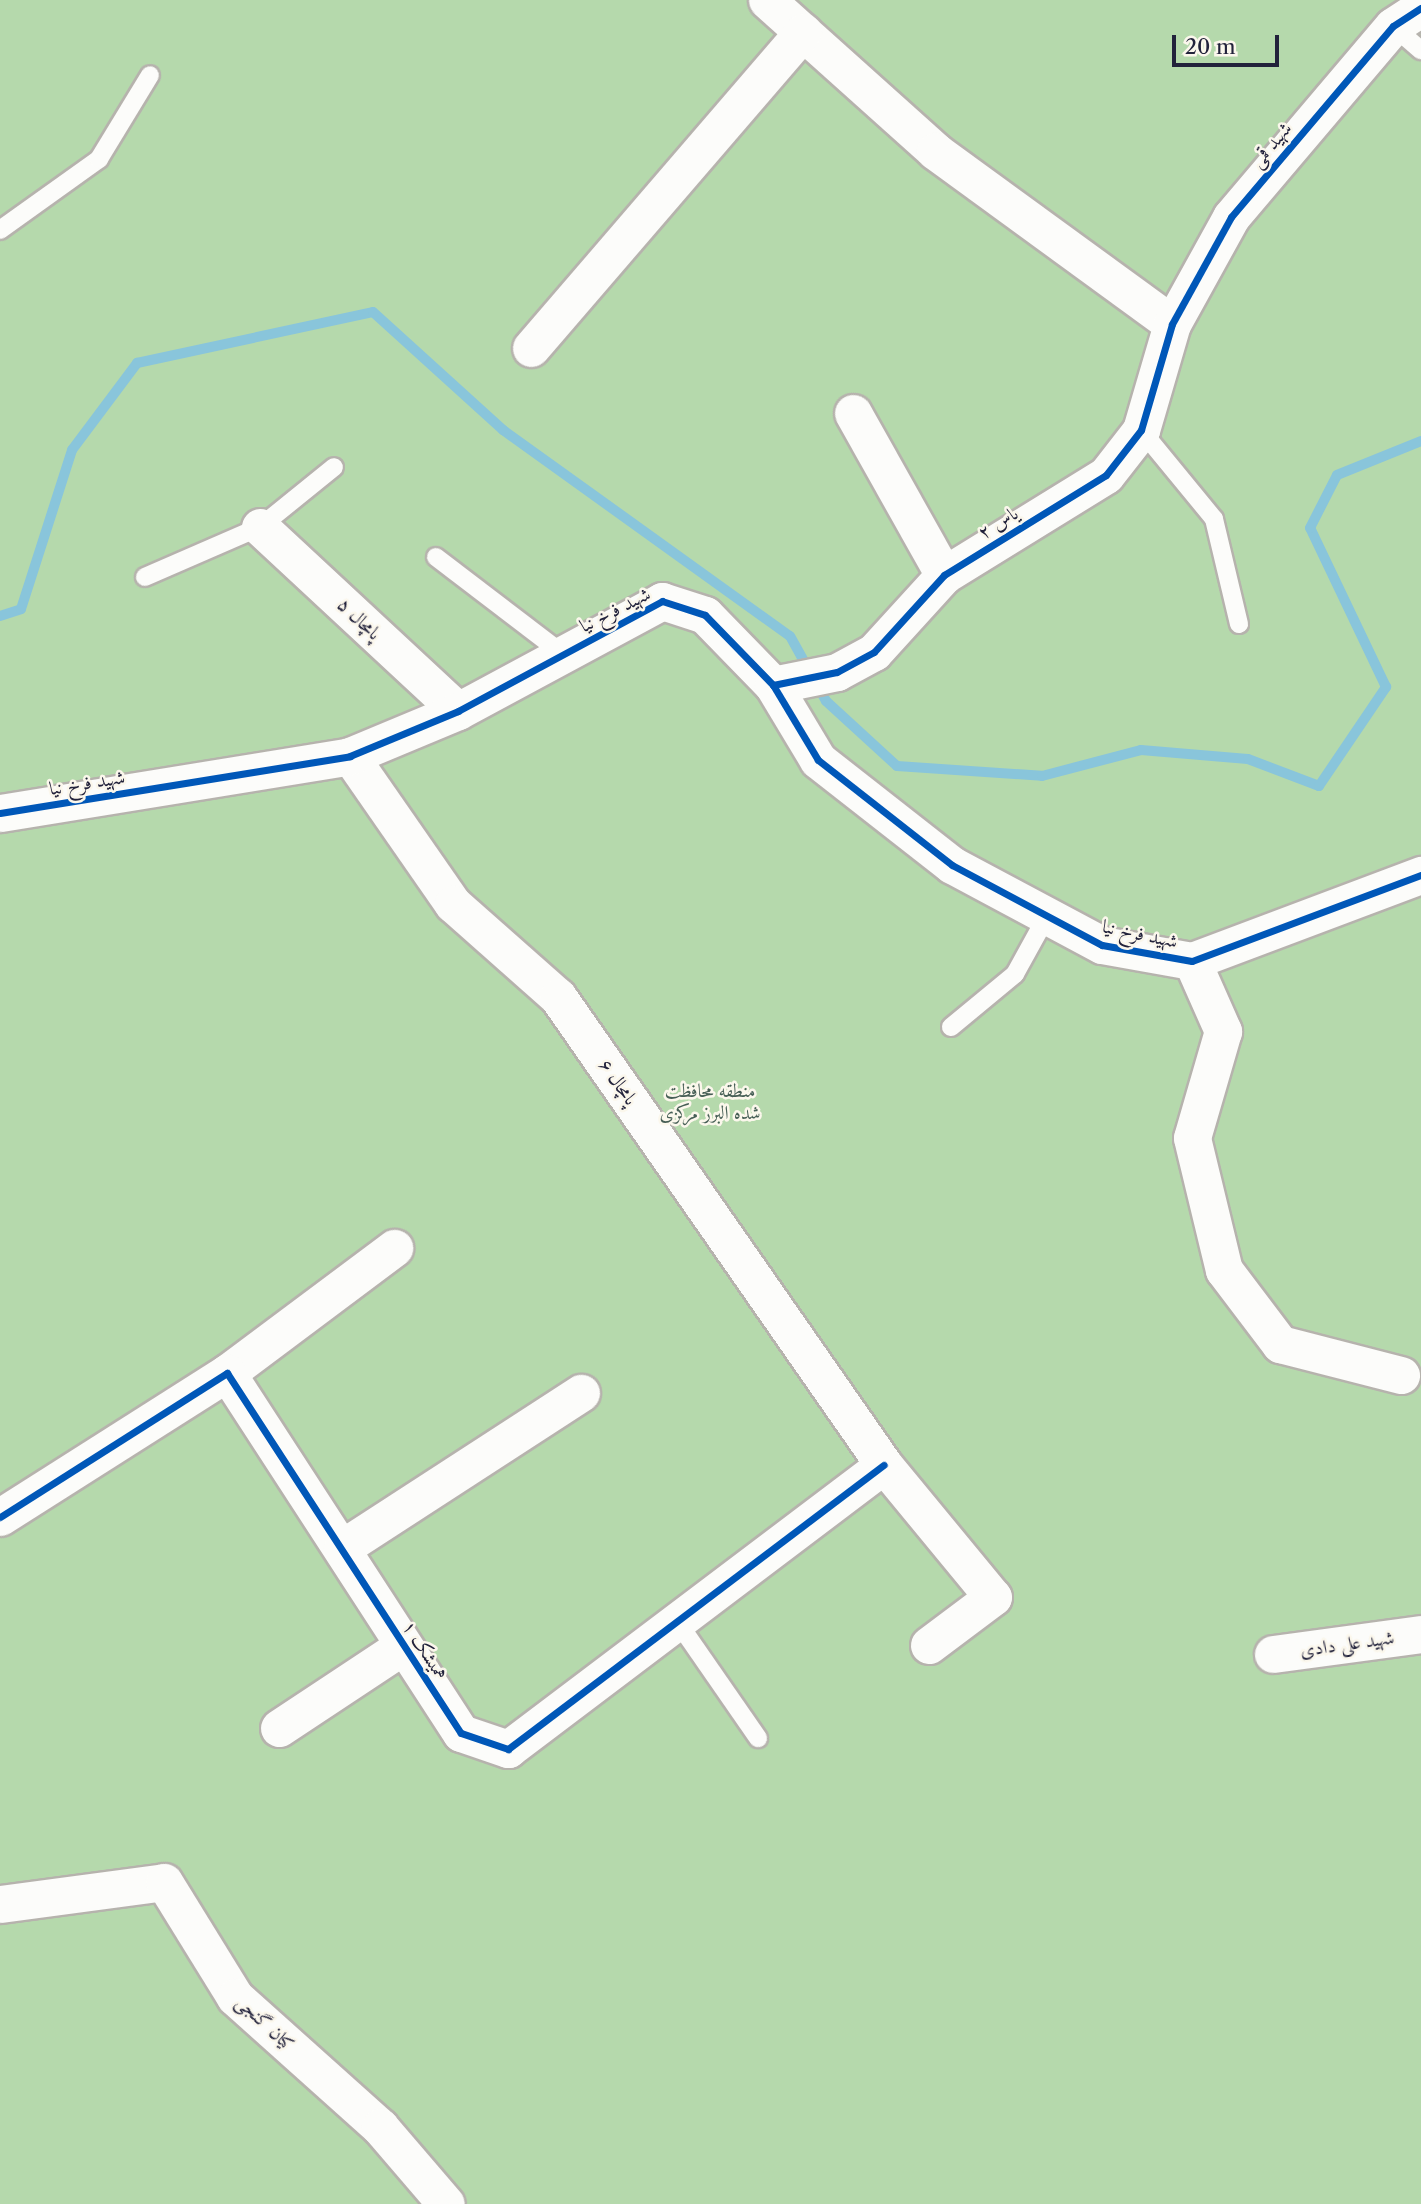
<!DOCTYPE html>
<meta charset="utf-8">
<style>
body{margin:0}
#map{position:relative;width:1421px;height:2204px;overflow:hidden;background:#ece8db;font-family:"Libre Caslon Text",Amiri,serif}
div>[style]{position:absolute}
.green>*{inset:0;background:#b5d9ac;transform-origin:0 0}
.stream>*{height:10px;margin:-5px;padding:0 5px;transform-origin:5px;border-radius:5px;background:#89c5db}
.roads{filter:drop-shadow(2px 0 #b6b3ad) drop-shadow(-2px 0 #b6b3ad) drop-shadow(0 2px #b6b3ad) drop-shadow(0 -2px #b6b3ad)}
.lane>*{height:18px;margin:-9px;padding:0 9px;transform-origin:9px;border-radius:9px;background:#fcfcfa}
.street>*{height:37px;margin:-18.5px;padding:0 18.5px;transform-origin:18.5px;border-radius:18.5px;background:#fcfcfa}
.cycleway>*{height:7px;margin:-3.5px;padding:0 3.5px;transform-origin:3.5px;border-radius:3.5px;background:#0057b8}
span{translate:-50% -50%;white-space:nowrap;text-align:center;line-height:1.15;-webkit-text-stroke:5px #fbf7ec;paint-order:stroke}
.street-label{font-size:19px;color:#22223b}
.park-label{font-size:19px;color:#465e55}
.scale{position:absolute;left:1172px;top:35px;width:107px;height:32px;box-sizing:border-box;border:4px solid #22223b;border-top:0;padding-left:9px;font-size:21px;line-height:24px;white-space:nowrap;color:#22223b;-webkit-text-stroke:5px #fbf7ec;paint-order:stroke}
</style>
<div id="map">
<div class="green">
<div style="left:0;top:0;width:1421px;height:2204px"></div>
</div>
<div class="stream">
<div style="left:0;top:616px;width:22px;rotate:-18deg"></div>
<div style="left:21px;top:609px;width:167px;rotate:-72.2deg"></div>
<div style="left:72px;top:450px;width:109px;rotate:-53.2deg"></div>
<div style="left:137px;top:363px;width:241px;rotate:-12.2deg"></div>
<div style="left:373px;top:312px;width:176px;rotate:42.2deg"></div>
<div style="left:503px;top:430px;width:353px;rotate:35.7deg"></div>
<div style="left:790px;top:636px;width:74px;rotate:61deg"></div>
<div style="left:826px;top:701px;width:96px;rotate:42.5deg"></div>
<div style="left:897px;top:766px;width:145px;rotate:3.9deg"></div>
<div style="left:1042px;top:776px;width:102px;rotate:-14.7deg"></div>
<div style="left:1141px;top:750px;width:107px;rotate:4.8deg"></div>
<div style="left:1248px;top:759px;width:76px;rotate:20.8deg"></div>
<div style="left:1319px;top:786px;width:120px;rotate:-55.9deg"></div>
<div style="left:1386px;top:687px;width:176px;rotate:-115.5deg"></div>
<div style="left:1310px;top:528px;width:59px;rotate:-63deg"></div>
<div style="left:1337px;top:475px;width:91px;rotate:-22deg"></div>
</div>
<div class="roads">
<div class="lane">
<div style="left:1393px;top:26px;width:37px;rotate:41deg"></div>
<div style="left:0;top:230px;width:122px;rotate:-35.6deg"></div>
<div style="left:99px;top:159px;width:98px;rotate:-58.7deg"></div>
<div style="left:1141px;top:430px;width:115px;rotate:50.6deg"></div>
<div style="left:1214px;top:519px;width:108px;rotate:76.6deg"></div>
<div style="left:436px;top:557px;width:160px;rotate:37.4deg"></div>
<div style="left:145px;top:577px;width:125px;rotate:-23.5deg"></div>
<div style="left:260px;top:527px;width:95px;rotate:-39deg"></div>
<div style="left:951px;top:1027px;width:83px;rotate:-39.6deg"></div>
<div style="left:1015px;top:974px;width:66px;rotate:-61.1deg"></div>
<div style="left:679px;top:1624px;width:139px;rotate:55.3deg"></div>
</div>
<div class="street">
<div style="left:767px;top:0;width:226px;rotate:41.9deg"></div>
<div style="left:935px;top:151px;width:293px;rotate:36.1deg"></div>
<div style="left:531px;top:348px;width:417px;rotate:-49.3deg"></div>
<div style="left:853px;top:413px;width:186px;rotate:60.7deg"></div>
<div style="left:260px;top:527px;width:270px;rotate:42.9deg"></div>
<div style="left:773px;top:685px;width:65px;rotate:-11.5deg"></div>
<div style="left:837px;top:672px;width:42px;rotate:-28.4deg"></div>
<div style="left:874px;top:652px;width:104px;rotate:-47.7deg"></div>
<div style="left:944px;top:575px;width:190px;rotate:-31.7deg"></div>
<div style="left:1106px;top:475px;width:57px;rotate:-52.1deg"></div>
<div style="left:1141px;top:430px;width:110px;rotate:-73.7deg"></div>
<div style="left:1172px;top:324px;width:122px;rotate:-61.1deg"></div>
<div style="left:1231px;top:217px;width:250px;rotate:-49.7deg"></div>
<div style="left:1393px;top:26px;width:33px;rotate:-33deg"></div>
<div style="left:350px;top:756px;width:180px;rotate:55.2deg"></div>
<div style="left:453px;top:904px;width:140px;rotate:41.5deg"></div>
<div style="left:558px;top:997px;width:570px;rotate:55.14deg"></div>
<div style="left:884px;top:1465px;width:171px;rotate:50.5deg"></div>
<div style="left:993px;top:1597px;width:80px;rotate:143.1deg"></div>
<div style="left:0;top:813px;width:355px;rotate:-9.2deg"></div>
<div style="left:350px;top:756px;width:117px;rotate:-22.6deg"></div>
<div style="left:458px;top:711px;width:232px;rotate:-28.3deg"></div>
<div style="left:662px;top:601px;width:45px;rotate:18deg"></div>
<div style="left:705px;top:615px;width:98px;rotate:45.8deg"></div>
<div style="left:773px;top:685px;width:87px;rotate:59deg"></div>
<div style="left:818px;top:760px;width:170px;rotate:38.1deg"></div>
<div style="left:952px;top:865px;width:170px;rotate:28.1deg"></div>
<div style="left:1102px;top:945px;width:91px;rotate:10.1deg"></div>
<div style="left:1192px;top:961px;width:245px;rotate:-20.6deg"></div>
<div style="left:1192px;top:961px;width:77px;rotate:66.1deg"></div>
<div style="left:1223px;top:1031px;width:111px;rotate:106.2deg"></div>
<div style="left:1192px;top:1138px;width:136px;rotate:76.4deg"></div>
<div style="left:1224px;top:1270px;width:93px;rotate:52.9deg"></div>
<div style="left:1280px;top:1344px;width:125px;rotate:14.4deg"></div>
<div style="left:227px;top:1373px;width:209px;rotate:-36.8deg"></div>
<div style="left:0;top:1517px;width:269px;rotate:-32.4deg"></div>
<div style="left:227px;top:1373px;width:429px;rotate:57deg"></div>
<div style="left:461px;top:1733px;width:50px;rotate:18.8deg"></div>
<div style="left:508px;top:1749px;width:471px;rotate:-37.1deg"></div>
<div style="left:342px;top:1548px;width:285px;rotate:-33deg"></div>
<div style="left:1273px;top:1654px;width:149px;rotate:-7.7deg"></div>
<div style="left:279px;top:1728px;width:149px;rotate:-33.5deg"></div>
<div style="left:0;top:1904px;width:165px;rotate:-7.6deg"></div>
<div style="left:164px;top:1882px;width:135px;rotate:58.3deg"></div>
<div style="left:235px;top:1997px;width:195px;rotate:41.9deg"></div>
<div style="left:380px;top:2127px;width:101px;rotate:49.4deg"></div>
</div>
</div>
<div class="cycleway">
<div style="left:773px;top:685px;width:65px;rotate:-11.5deg"></div>
<div style="left:837px;top:672px;width:42px;rotate:-28.4deg"></div>
<div style="left:874px;top:652px;width:104px;rotate:-47.7deg"></div>
<div style="left:944px;top:575px;width:190px;rotate:-31.7deg"></div>
<div style="left:1106px;top:475px;width:57px;rotate:-52.1deg"></div>
<div style="left:1141px;top:430px;width:110px;rotate:-73.7deg"></div>
<div style="left:1172px;top:324px;width:122px;rotate:-61.1deg"></div>
<div style="left:1231px;top:217px;width:250px;rotate:-49.7deg"></div>
<div style="left:1393px;top:26px;width:33px;rotate:-33deg"></div>
<div style="left:0;top:813px;width:355px;rotate:-9.2deg"></div>
<div style="left:350px;top:756px;width:117px;rotate:-22.6deg"></div>
<div style="left:458px;top:711px;width:232px;rotate:-28.3deg"></div>
<div style="left:662px;top:601px;width:45px;rotate:18deg"></div>
<div style="left:705px;top:615px;width:98px;rotate:45.8deg"></div>
<div style="left:773px;top:685px;width:87px;rotate:59deg"></div>
<div style="left:818px;top:760px;width:170px;rotate:38.1deg"></div>
<div style="left:952px;top:865px;width:170px;rotate:28.1deg"></div>
<div style="left:1102px;top:945px;width:91px;rotate:10.1deg"></div>
<div style="left:1192px;top:961px;width:245px;rotate:-20.6deg"></div>
<div style="left:0;top:1517px;width:269px;rotate:-32.4deg"></div>
<div style="left:227px;top:1373px;width:429px;rotate:57deg"></div>
<div style="left:461px;top:1733px;width:50px;rotate:18.8deg"></div>
<div style="left:508px;top:1749px;width:471px;rotate:-37.1deg"></div>
</div>
<div class="street-label">
<span style="left:1271px;top:145px;rotate:-50deg">شهید قمی</span>
<span style="left:998px;top:523px;rotate:-32deg">یاس ۲</span>
<span style="left:615px;top:610px;rotate:-27deg">شهید فرخ نیا</span>
<span style="left:359px;top:619px;rotate:43deg">پامچال ۵</span>
<span style="left:87px;top:783px;rotate:-9deg">شهید فرخ نیا</span>
<span style="left:1140px;top:934px;rotate:12deg">شهید فرخ نیا</span>
<span style="left:618px;top:1082px;rotate:55deg">پامچال ۶</span>
<span style="left:1347px;top:1644px;rotate:-8deg">شهید علی دادی</span>
<span style="left:425px;top:1650px;rotate:57deg">همیشک ۱</span>
<span style="left:265px;top:2023px;rotate:43deg">کیان گنجی</span>
</div>
<div class="park-label">
<span style="left:710px;top:1102px">منطقه محافظت<br>شده البرز مرکزی</span>
</div>
<div class="scale">20 m</div>
</div>
